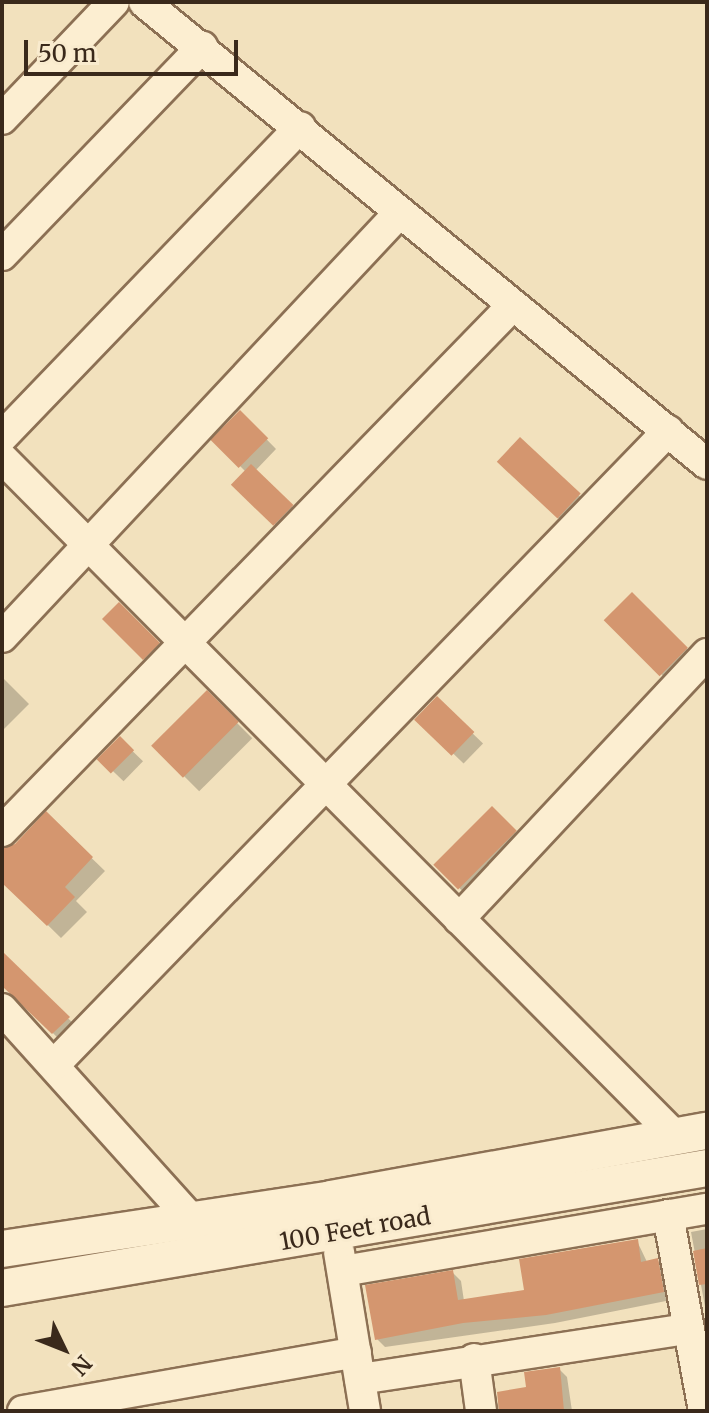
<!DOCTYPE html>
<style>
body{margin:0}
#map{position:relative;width:709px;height:1413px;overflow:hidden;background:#f2e1bd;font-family:Merriweather,serif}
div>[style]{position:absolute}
.shadow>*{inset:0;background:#0003;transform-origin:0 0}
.building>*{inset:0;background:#d4966f;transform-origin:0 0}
.roads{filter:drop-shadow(2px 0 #8c7054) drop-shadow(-2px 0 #8c7054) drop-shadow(0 2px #8c7054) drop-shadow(0 -2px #8c7054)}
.minor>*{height:30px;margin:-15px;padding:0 15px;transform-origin:15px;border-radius:15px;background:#fceed1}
.tertiary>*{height:36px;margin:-18px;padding:0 18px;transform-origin:18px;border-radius:18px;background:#fceed1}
span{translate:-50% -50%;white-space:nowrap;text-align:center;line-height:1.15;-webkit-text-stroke:6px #f9ebce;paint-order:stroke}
.street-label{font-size:24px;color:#3a291b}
.frame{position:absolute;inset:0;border:4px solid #3a291b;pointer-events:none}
.north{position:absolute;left:24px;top:1309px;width:80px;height:80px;-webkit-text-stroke:6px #f9ebce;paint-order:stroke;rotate:133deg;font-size:22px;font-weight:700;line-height:32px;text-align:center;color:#3a291b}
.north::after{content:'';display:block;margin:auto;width:28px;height:36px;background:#3a291b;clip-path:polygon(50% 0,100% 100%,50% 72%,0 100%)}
.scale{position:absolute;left:24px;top:40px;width:214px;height:36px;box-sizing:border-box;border:4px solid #3a291b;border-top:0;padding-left:10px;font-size:24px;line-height:28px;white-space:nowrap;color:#3a291b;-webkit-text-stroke:6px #f9ebce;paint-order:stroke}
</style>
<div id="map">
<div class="shadow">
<div style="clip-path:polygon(240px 412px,276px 449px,255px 471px,302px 516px,285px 534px,234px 485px,246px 472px,214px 440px)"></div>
<div style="clip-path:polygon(520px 440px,590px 506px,569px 528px,509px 472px)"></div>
<div style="left:632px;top:594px;width:92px;height:36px;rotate:45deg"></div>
<div style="left:119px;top:605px;width:69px;height:20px;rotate:45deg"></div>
<div style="clip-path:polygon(2px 677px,29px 704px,2px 731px)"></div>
<div style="left:207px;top:693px;width:64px;height:75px;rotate:45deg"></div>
<div style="left:437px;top:699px;width:64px;height:28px;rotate:44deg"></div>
<div style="left:120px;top:739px;width:32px;height:28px;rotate:44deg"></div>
<div style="left:492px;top:809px;width:54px;height:79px;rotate:45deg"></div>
<div style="clip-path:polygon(46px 814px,105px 871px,76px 901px,87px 912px,61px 938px,2px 880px,2px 847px,15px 846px)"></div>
<div style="clip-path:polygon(7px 959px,78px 1028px,63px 1043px,2px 983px,2px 965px)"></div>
<div style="clip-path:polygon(707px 1229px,707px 1317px,691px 1232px)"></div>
<div style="clip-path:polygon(637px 1241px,647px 1262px,657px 1260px,665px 1268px,671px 1300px,555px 1323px,385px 1347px,377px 1339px,453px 1273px,461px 1281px,464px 1301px,526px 1292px)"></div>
<div style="clip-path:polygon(559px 1369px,567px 1377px,572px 1411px,498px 1411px,499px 1394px,529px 1388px)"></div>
</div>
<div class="building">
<div style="left:240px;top:410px;width:40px;height:42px;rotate:45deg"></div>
<div style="left:520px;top:437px;width:83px;height:34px;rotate:43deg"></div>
<div style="left:251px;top:464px;width:59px;height:29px;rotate:44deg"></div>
<div style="left:632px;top:592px;width:79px;height:40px;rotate:45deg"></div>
<div style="left:119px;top:602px;width:58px;height:24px;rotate:45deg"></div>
<div style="left:207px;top:690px;width:45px;height:79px;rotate:45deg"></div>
<div style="left:437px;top:696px;width:52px;height:33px;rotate:44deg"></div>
<div style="left:120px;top:736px;width:20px;height:33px;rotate:45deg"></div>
<div style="left:492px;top:806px;width:35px;height:83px;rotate:45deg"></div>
<div style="clip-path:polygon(46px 811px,93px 857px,65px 887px,75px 897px,47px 926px,2px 883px,2px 848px,15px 844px)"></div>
<div style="clip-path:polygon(2px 951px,70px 1017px,52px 1034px,2px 986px)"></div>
<div style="clip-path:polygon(638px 1239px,641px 1262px,658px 1258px,664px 1292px,546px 1315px,463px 1323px,375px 1340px,365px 1285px,453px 1270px,458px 1300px,524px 1290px,519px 1259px)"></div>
<div style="clip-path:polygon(707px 1248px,707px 1284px,699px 1285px,693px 1251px)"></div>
<div style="clip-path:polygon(560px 1367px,564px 1411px,499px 1411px,497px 1392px,526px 1387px,524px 1372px)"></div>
</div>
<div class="roads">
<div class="minor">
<div style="left:144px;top:2px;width:728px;rotate:39.37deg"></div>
<div style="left:2px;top:119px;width:162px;rotate:-46.3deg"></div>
<div style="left:2px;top:255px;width:289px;rotate:-46.1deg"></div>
<div style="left:2px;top:437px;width:430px;rotate:-46.1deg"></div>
<div style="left:2px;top:458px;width:955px;rotate:45.21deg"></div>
<div style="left:2px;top:637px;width:581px;rotate:-46.88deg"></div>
<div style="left:2px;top:831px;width:733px;rotate:-45.83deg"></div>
<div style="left:459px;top:919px;width:363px;rotate:-46.9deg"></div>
<div style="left:2px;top:1009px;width:283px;rotate:48deg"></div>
<div style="left:54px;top:1065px;width:883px;rotate:-45.92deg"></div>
<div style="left:668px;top:1215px;width:199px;rotate:79.6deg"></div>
<div style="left:339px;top:1252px;width:161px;rotate:80.7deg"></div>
<div style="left:343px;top:1271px;width:369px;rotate:-9.7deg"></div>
<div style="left:474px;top:1359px;width:52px;rotate:82.3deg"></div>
<div style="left:360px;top:1379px;width:332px;rotate:-8.7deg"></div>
<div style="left:23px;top:1411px;width:338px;rotate:-10deg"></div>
</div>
<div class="tertiary">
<div style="left:2px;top:1249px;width:333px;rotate:-8.6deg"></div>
<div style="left:331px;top:1199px;width:382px;rotate:-10.3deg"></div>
<div style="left:2px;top:1288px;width:715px;rotate:-9.66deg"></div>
</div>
</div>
<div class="street-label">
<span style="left:355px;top:1229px;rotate:-10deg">100 Feet road</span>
</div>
<div class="frame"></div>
<div class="north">N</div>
<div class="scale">50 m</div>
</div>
